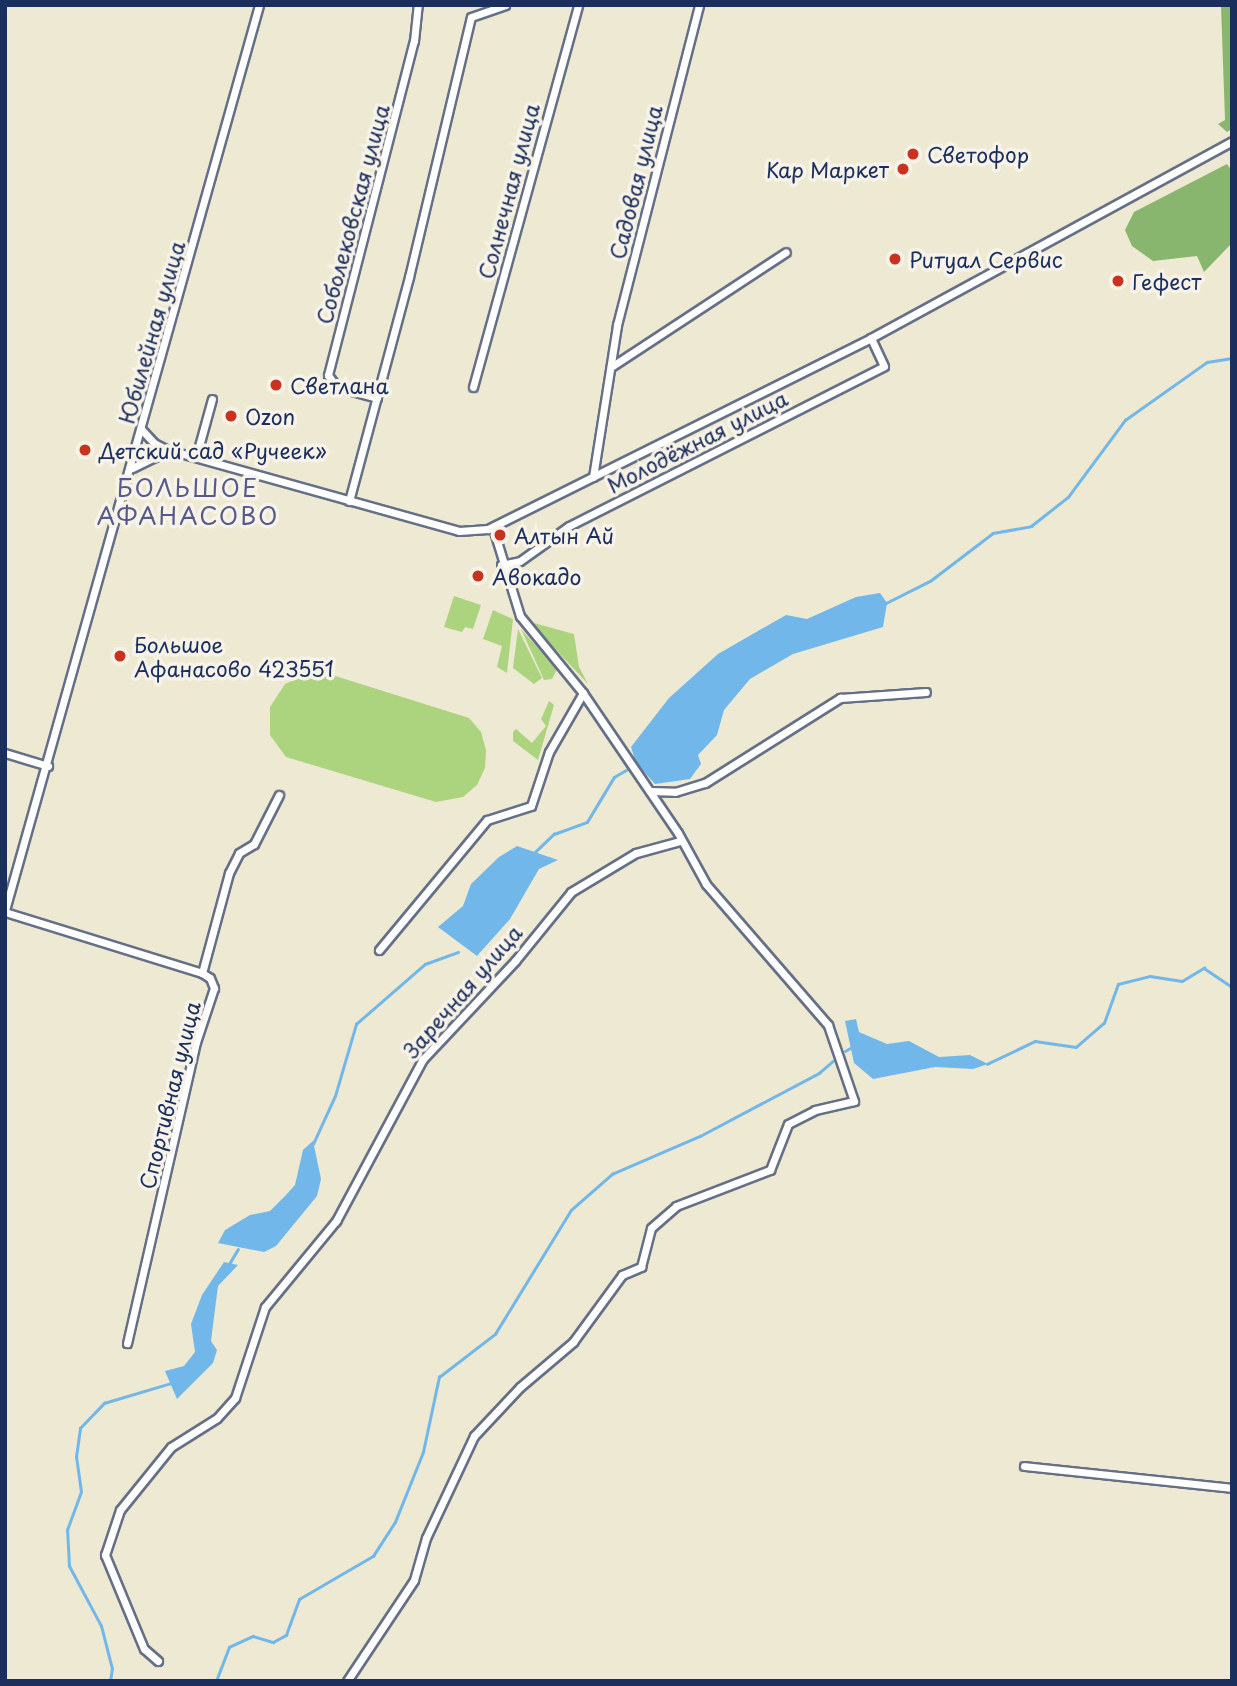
<!DOCTYPE html>
<meta charset="utf-8">
<style>
body{margin:0}
#map{position:relative;width:1237px;height:1686px;overflow:hidden;background:#eee9d2;font-family:"Playpen Sans",sans-serif}
div>[style]{position:absolute}
.green>*{inset:0;background:#acd47f}
.forest>*{inset:0;background:#89b66e}
.water>*{inset:0;background:#72b7e9}
.stream>*{height:2.5px;margin:-1.25px;padding:0 1.25px;transform-origin:1.25px;border-radius:1.25px;background:#72b7e9}
.roads{filter:drop-shadow(2px 0 #657087) drop-shadow(-2px 0 #657087) drop-shadow(0 2px #657087) drop-shadow(0 -2px #657087)}
.minor>*{height:7px;margin:-3.5px;padding:0 3.5px;transform-origin:3.5px;border-radius:3.5px;background:#fff}
.dots>*{width:19px;height:19px;translate:-50% -50%;box-sizing:border-box;border:4px solid #f7f3e8;border-radius:50%}
span{translate:-50% -50%;white-space:nowrap;text-align:center;line-height:1.15;-webkit-text-stroke:7px #f7f3e8;paint-order:stroke}
.poi-label{font-size:21px;color:#1b2f5e}
.left{translate:0 -50%;text-align:left}
.right{translate:-100% -50%;text-align:right}
.street-label{font-size:21px;color:#1b2f5e}
.quarter-label{font-size:24px;color:#555a89;letter-spacing:2px}
.frame{position:absolute;inset:0;border:7px solid #1b2f5e;pointer-events:none}
</style>
<div id="map">
<div class="green">
<div style="clip-path:polygon(454px 596px,481px 605px,473px 629px,465px 627px,462px 632px,444px 627px)"></div>
<div style="clip-path:polygon(493px 610px,513px 619px,507px 673px,497px 667px,502px 646px,483px 639px)"></div>
<div style="clip-path:polygon(530px 622px,574px 634px,579px 667px,588px 684px)"></div>
<div style="clip-path:polygon(518px 629px,542px 678px,534px 684px,513px 668px)"></div>
<div style="clip-path:polygon(521px 629px,557px 669px,552px 679px,544px 680px)"></div>
<div style="clip-path:polygon(310px 673px,329px 674px,469px 718px,481px 732px,486px 750px,485px 768px,477px 785px,463px 797px,436px 802px,286px 757px,270px 735px,270px 707px,285px 684px)"></div>
<div style="clip-path:polygon(549px 701px,554px 705px,538px 760px,513px 741px,513px 732px,516px 729px,532px 743px,546px 726px,541px 719px)"></div>
</div>
<div class="forest">
<div style="clip-path:polygon(1221px 5px,1232px 5px,1232px 129px,1227px 132px,1218px 124px,1225px 120px)"></div>
<div style="clip-path:polygon(1227px 164px,1232px 171px,1232px 243px,1204px 272px,1197px 256px,1153px 261px,1132px 246px,1125px 230px,1134px 212px)"></div>
</div>
<div class="water">
<div style="clip-path:polygon(880px 593px,887px 603px,883px 627px,793px 654px,750px 679px,724px 710px,717px 735px,698px 755px,701px 764px,690px 779px,655px 784px,636px 763px,631px 747px,669px 698px,718px 654px,786px 615px,807px 619px,856px 597px)"></div>
<div style="clip-path:polygon(517px 846px,558px 860px,539px 869px,510px 919px,477px 956px,438px 927px,463px 906px,471px 884px,499px 857px)"></div>
<div style="clip-path:polygon(856px 1019px,859px 1032px,887px 1044px,909px 1041px,939px 1057px,970px 1055px,988px 1064px,973px 1069px,935px 1067px,873px 1079px,854px 1063px,845px 1021px)"></div>
<div style="clip-path:polygon(313px 1141px,321px 1179px,317px 1196px,276px 1246px,264px 1252px,218px 1243px,225px 1230px,250px 1215px,270px 1211px,286px 1195px,295px 1185px,303px 1150px)"></div>
<div style="clip-path:polygon(224px 1262px,238px 1265px,218px 1286px,211px 1341px,217px 1350px,213px 1363px,177px 1399px,165px 1371px,184px 1366px,195px 1352px,191px 1324px,202px 1295px)"></div>
</div>
<div class="stream">
<div style="left:884px;top:604px;width:51px;rotate:-26.6deg"></div>
<div style="left:930px;top:581px;width:79px;rotate:-37.3deg"></div>
<div style="left:993px;top:533px;width:39px;rotate:-10deg"></div>
<div style="left:1031px;top:526px;width:47px;rotate:-38.1deg"></div>
<div style="left:1068px;top:497px;width:96px;rotate:-53.5deg"></div>
<div style="left:1125px;top:420px;width:100px;rotate:-35.3deg"></div>
<div style="left:1207px;top:362px;width:25px;rotate:-9deg"></div>
<div style="left:534px;top:853px;width:28px;rotate:-44deg"></div>
<div style="left:554px;top:834px;width:35px;rotate:-20deg"></div>
<div style="left:587px;top:822px;width:52px;rotate:-59deg"></div>
<div style="left:614px;top:777px;width:14px;rotate:-30deg"></div>
<div style="left:845px;top:1051px;width:14px;rotate:-30deg"></div>
<div style="left:987px;top:1064px;width:53px;rotate:-25.6deg"></div>
<div style="left:1035px;top:1041px;width:41px;rotate:8.3deg"></div>
<div style="left:1076px;top:1047px;width:37px;rotate:-41deg"></div>
<div style="left:1104px;top:1023px;width:41px;rotate:-70.3deg"></div>
<div style="left:1118px;top:984px;width:33px;rotate:-14deg"></div>
<div style="left:1150px;top:976px;width:32px;rotate:9deg"></div>
<div style="left:1182px;top:981px;width:26px;rotate:-31deg"></div>
<div style="left:1204px;top:968px;width:34px;rotate:34deg"></div>
<div style="left:313px;top:1144px;width:53px;rotate:-65.4deg"></div>
<div style="left:335px;top:1096px;width:75px;rotate:-73.7deg"></div>
<div style="left:356px;top:1024px;width:91px;rotate:-41deg"></div>
<div style="left:425px;top:964px;width:35px;rotate:-20deg"></div>
<div style="left:229px;top:1264px;width:17px;rotate:-59deg"></div>
<div style="left:110px;top:1681px;width:12px;rotate:-81deg"></div>
<div style="left:112px;top:1669px;width:44px;rotate:-104.3deg"></div>
<div style="left:101px;top:1626px;width:68px;rotate:-118.1deg"></div>
<div style="left:69px;top:1566px;width:36px;rotate:-93deg"></div>
<div style="left:67px;top:1530px;width:40px;rotate:-69.8deg"></div>
<div style="left:81px;top:1492px;width:35px;rotate:-98deg"></div>
<div style="left:76px;top:1457px;width:29px;rotate:-82deg"></div>
<div style="left:80px;top:1428px;width:35px;rotate:-46deg"></div>
<div style="left:104px;top:1403px;width:70px;rotate:-16.6deg"></div>
<div style="left:216px;top:1681px;width:36px;rotate:-69deg"></div>
<div style="left:229px;top:1647px;width:26px;rotate:-25deg"></div>
<div style="left:253px;top:1636px;width:21px;rotate:17deg"></div>
<div style="left:273px;top:1642px;width:15px;rotate:-28deg"></div>
<div style="left:286px;top:1635px;width:38px;rotate:-70deg"></div>
<div style="left:299px;top:1599px;width:86px;rotate:-30.2deg"></div>
<div style="left:373px;top:1556px;width:40px;rotate:-57.1deg"></div>
<div style="left:395px;top:1522px;width:75px;rotate:-68.2deg"></div>
<div style="left:423px;top:1452px;width:77px;rotate:-78deg"></div>
<div style="left:439px;top:1377px;width:71px;rotate:-37.5deg"></div>
<div style="left:495px;top:1334px;width:145px;rotate:-58.5deg"></div>
<div style="left:571px;top:1210px;width:55px;rotate:-41.3deg"></div>
<div style="left:612px;top:1174px;width:96px;rotate:-23.4deg"></div>
<div style="left:700px;top:1136px;width:135px;rotate:-27.9deg"></div>
<div style="left:819px;top:1073px;width:18px;rotate:-41deg"></div>
</div>
<div class="roads">
<div class="minor">
<div style="left:611px;top:367px;width:209px;rotate:-33.3deg"></div>
<div style="left:473px;top:387px;width:396px;rotate:-74.6deg"></div>
<div style="left:377px;top:398px;width:41px;rotate:-164.6deg"></div>
<div style="left:337px;top:387px;width:15px;rotate:-127deg"></div>
<div style="left:328px;top:375px;width:345px;rotate:-75.6deg"></div>
<div style="left:414px;top:41px;width:36px;rotate:-84deg"></div>
<div style="left:141px;top:429px;width:19px;rotate:47deg"></div>
<div style="left:154px;top:443px;width:16px;rotate:27deg"></div>
<div style="left:196px;top:457px;width:60px;rotate:-74.6deg"></div>
<div style="left:132px;top:468px;width:41px;rotate:-25.9deg"></div>
<div style="left:169px;top:450px;width:301px;rotate:15.6deg"></div>
<div style="left:459px;top:531px;width:29px;rotate:-4deg"></div>
<div style="left:488px;top:529px;width:428px;rotate:-26.5deg"></div>
<div style="left:871px;top:338px;width:411px;rotate:-28.6deg"></div>
<div style="left:593px;top:477px;width:154px;rotate:-81deg"></div>
<div style="left:617px;top:325px;width:330px;rotate:-75.6deg"></div>
<div style="left:349px;top:501px;width:232px;rotate:-75deg"></div>
<div style="left:409px;top:277px;width:267px;rotate:-76.6deg"></div>
<div style="left:471px;top:17px;width:36px;rotate:-19deg"></div>
<div style="left:501px;top:565px;width:19px;rotate:-12deg"></div>
<div style="left:520px;top:561px;width:60px;rotate:-35.5deg"></div>
<div style="left:569px;top:526px;width:353px;rotate:-26.9deg"></div>
<div style="left:884px;top:366px;width:31px;rotate:-115deg"></div>
<div style="left:5px;top:753px;width:45px;rotate:16.8deg"></div>
<div style="left:650px;top:791px;width:25px;rotate:2deg"></div>
<div style="left:675px;top:792px;width:31px;rotate:-17deg"></div>
<div style="left:705px;top:783px;width:160px;rotate:-32.2deg"></div>
<div style="left:840px;top:698px;width:86px;rotate:-4deg"></div>
<div style="left:5px;top:910px;width:940px;rotate:-74.32deg"></div>
<div style="left:5px;top:912px;width:206px;rotate:17.2deg"></div>
<div style="left:202px;top:973px;width:9px;rotate:32deg"></div>
<div style="left:210px;top:978px;width:11px;rotate:68deg"></div>
<div style="left:214px;top:988px;width:57px;rotate:108.4deg"></div>
<div style="left:196px;top:1042px;width:309px;rotate:102.9deg"></div>
<div style="left:379px;top:950px;width:169px;rotate:-50.3deg"></div>
<div style="left:487px;top:820px;width:46px;rotate:-17.7deg"></div>
<div style="left:531px;top:806px;width:57px;rotate:-71.6deg"></div>
<div style="left:549px;top:752px;width:68px;rotate:-60deg"></div>
<div style="left:202px;top:973px;width:104px;rotate:-74.9deg"></div>
<div style="left:229px;top:873px;width:22px;rotate:-63deg"></div>
<div style="left:239px;top:853px;width:17px;rotate:-31deg"></div>
<div style="left:254px;top:844px;width:55px;rotate:-63deg"></div>
<div style="left:1024px;top:1466px;width:209px;rotate:6deg"></div>
<div style="left:158px;top:1661px;width:18px;rotate:-139deg"></div>
<div style="left:144px;top:1649px;width:102px;rotate:-112.5deg"></div>
<div style="left:105px;top:1555px;width:47px;rotate:-71.6deg"></div>
<div style="left:120px;top:1510px;width:81px;rotate:-51deg"></div>
<div style="left:171px;top:1447px;width:54px;rotate:-32.2deg"></div>
<div style="left:217px;top:1418px;width:27px;rotate:-48deg"></div>
<div style="left:235px;top:1398px;width:96px;rotate:-71.8deg"></div>
<div style="left:265px;top:1307px;width:112px;rotate:-50.5deg"></div>
<div style="left:336px;top:1221px;width:184px;rotate:-61.8deg"></div>
<div style="left:423px;top:1059px;width:134px;rotate:-46.8deg"></div>
<div style="left:515px;top:961px;width:89px;rotate:-50.9deg"></div>
<div style="left:571px;top:892px;width:76px;rotate:-31deg"></div>
<div style="left:636px;top:853px;width:46px;rotate:-15.3deg"></div>
<div style="left:347px;top:1681px;width:121px;rotate:-56.4deg"></div>
<div style="left:414px;top:1580px;width:44px;rotate:-74.1deg"></div>
<div style="left:426px;top:1538px;width:113px;rotate:-64.8deg"></div>
<div style="left:474px;top:1436px;width:67px;rotate:-46.8deg"></div>
<div style="left:520px;top:1387px;width:70px;rotate:-40.3deg"></div>
<div style="left:573px;top:1342px;width:83px;rotate:-53.8deg"></div>
<div style="left:622px;top:1275px;width:21px;rotate:-23deg"></div>
<div style="left:641px;top:1267px;width:40px;rotate:-75.6deg"></div>
<div style="left:651px;top:1228px;width:33px;rotate:-41deg"></div>
<div style="left:676px;top:1206px;width:101px;rotate:-21deg"></div>
<div style="left:770px;top:1170px;width:49px;rotate:-68.6deg"></div>
<div style="left:788px;top:1124px;width:30px;rotate:-27deg"></div>
<div style="left:815px;top:1110px;width:40px;rotate:-13deg"></div>
<div style="left:854px;top:1101px;width:80px;rotate:-108.9deg"></div>
<div style="left:828px;top:1025px;width:186px;rotate:-130.9deg"></div>
<div style="left:706px;top:884px;width:58px;rotate:-118.8deg"></div>
<div style="left:678px;top:833px;width:169px;rotate:-124.2deg"></div>
<div style="left:583px;top:693px;width:99px;rotate:-129.3deg"></div>
<div style="left:520px;top:616px;width:92px;rotate:-107.1deg"></div>
</div>
</div>
<div class="dots">
<div style="left:913px;top:154px;background:#c8321e"></div>
<div style="left:903px;top:169px;background:#c8321e"></div>
<div style="left:895px;top:259px;background:#c8321e"></div>
<div style="left:1118px;top:281px;background:#c8321e"></div>
<div style="left:276px;top:385px;background:#c8321e"></div>
<div style="left:231px;top:416px;background:#c8321e"></div>
<div style="left:85px;top:450px;background:#c8321e"></div>
<div style="left:500px;top:535px;background:#c8321e"></div>
<div style="left:478px;top:576px;background:#c8321e"></div>
<div style="left:120px;top:656px;background:#c8321e"></div>
</div>
<div class="poi-label">
<span class="left" style="left:927px;top:154px">Светофор</span>
<span class="right" style="left:889px;top:169px">Кар Маркет</span>
<span class="left" style="left:909px;top:259px">Ритуал Сервис</span>
<span class="left" style="left:1132px;top:281px">Гефест</span>
<span class="left" style="left:290px;top:385px">Светлана</span>
<span class="left" style="left:245px;top:416px">Ozon</span>
<span class="left" style="left:99px;top:450px">Детский сад «Ручеек»</span>
<span class="left" style="left:514px;top:535px">Алтын Ай</span>
<span class="left" style="left:492px;top:576px">Авокадо</span>
<span class="left" style="left:134px;top:656px">Большое<br>Афанасово 423551</span>
</div>
<div class="street-label">
<span style="left:635px;top:182px;rotate:-76deg">Садовая улица</span>
<span style="left:508px;top:191px;rotate:-75deg">Солнечная улица</span>
<span style="left:352px;top:214px;rotate:-75deg">Соболековская улица</span>
<span style="left:151px;top:332px;rotate:-74deg">Юбилейная улица</span>
<span style="left:697px;top:441px;rotate:-27deg">Молодёжная улица</span>
<span style="left:462px;top:991px;rotate:-49deg">Заречная улица</span>
<span style="left:169px;top:1095px;rotate:-76deg">Спортивная улица</span>
</div>
<div class="quarter-label">
<span style="left:188px;top:502px">БОЛЬШОЕ<br>АФАНАСОВО</span>
</div>
<div class="frame"></div>
</div>
